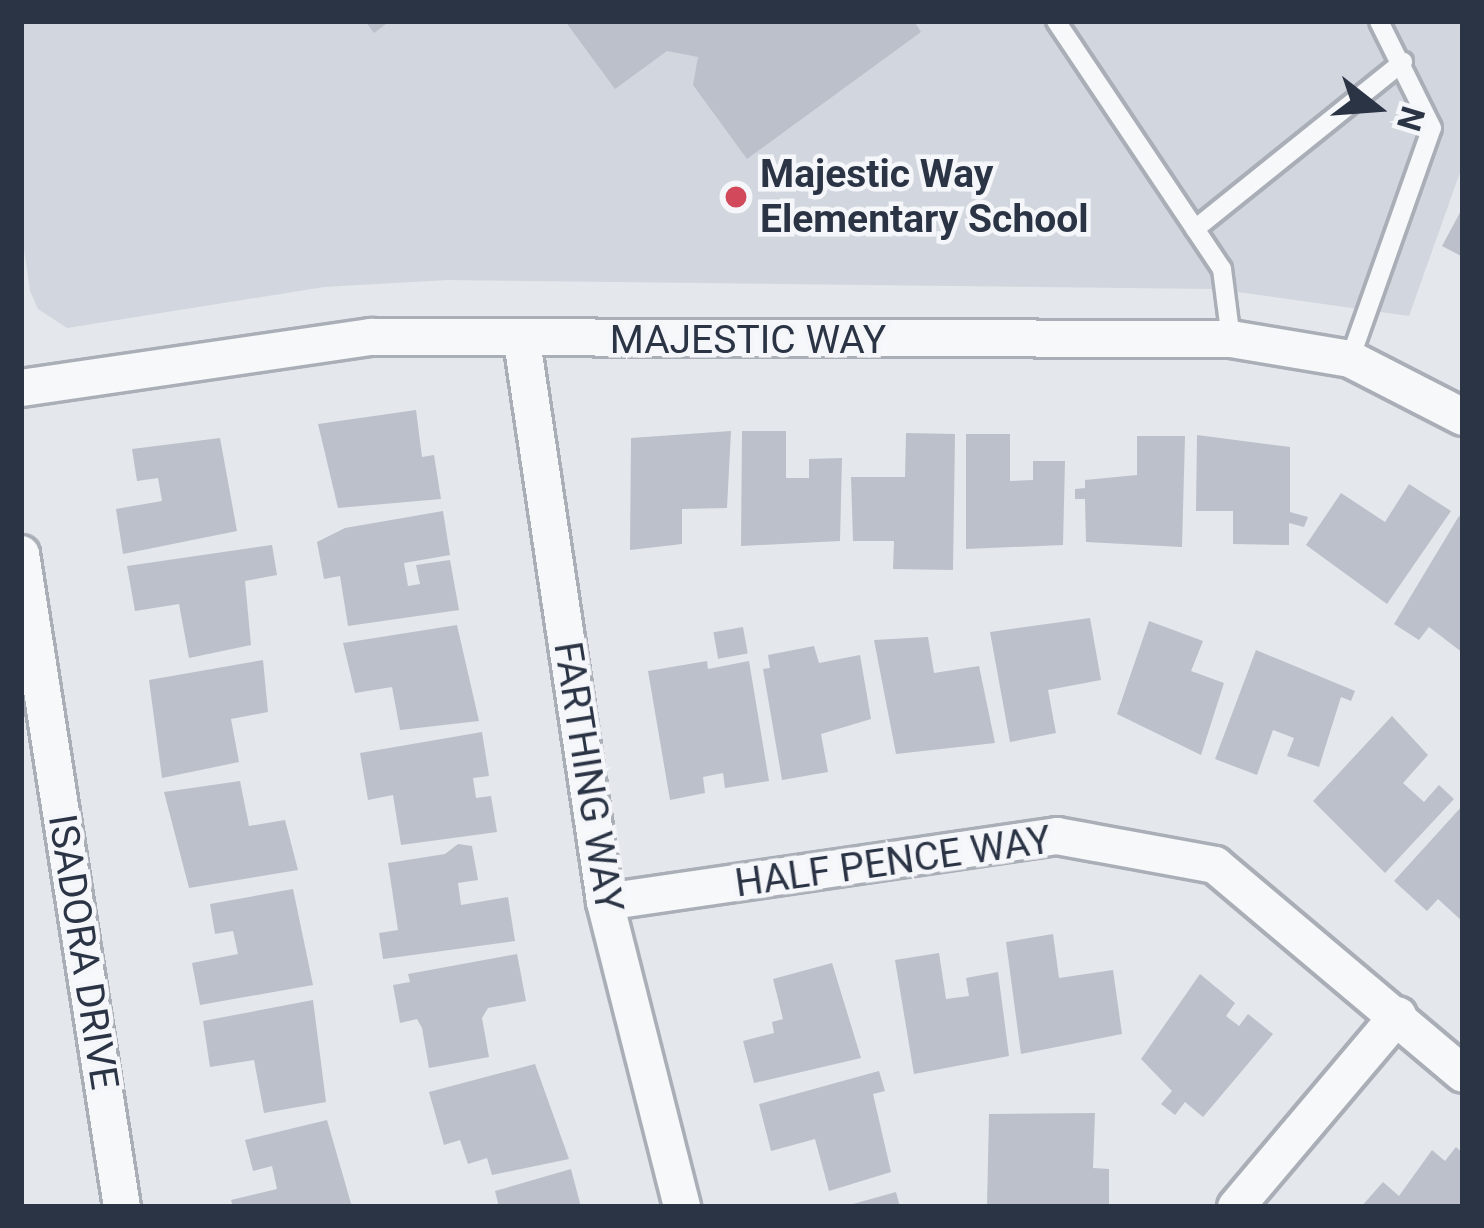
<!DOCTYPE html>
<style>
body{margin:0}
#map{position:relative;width:1484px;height:1228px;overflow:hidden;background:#e4e7ec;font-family:Roboto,sans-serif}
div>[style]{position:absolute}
.built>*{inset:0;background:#d2d6de}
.building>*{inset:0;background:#bbc0ca;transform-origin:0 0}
.roads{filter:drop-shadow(3px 0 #a9aeb7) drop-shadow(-3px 0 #a9aeb7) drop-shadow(0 3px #a9aeb7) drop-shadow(0 -3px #a9aeb7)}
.lane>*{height:18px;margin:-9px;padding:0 9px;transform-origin:9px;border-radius:9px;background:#f7f8fa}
.street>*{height:36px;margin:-18px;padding:0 18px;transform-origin:18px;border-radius:18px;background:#f7f8fa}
.dots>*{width:33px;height:33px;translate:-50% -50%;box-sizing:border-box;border:6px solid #f4f6f9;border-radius:50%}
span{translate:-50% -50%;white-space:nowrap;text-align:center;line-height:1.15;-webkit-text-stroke:9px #f4f6f9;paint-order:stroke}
.poi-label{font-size:39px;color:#2b3445;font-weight:700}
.left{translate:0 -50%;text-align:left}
.street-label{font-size:39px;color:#2b3445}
.frame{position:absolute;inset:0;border:24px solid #2b3445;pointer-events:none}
.north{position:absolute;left:1316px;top:48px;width:120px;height:120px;-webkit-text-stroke:9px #f4f6f9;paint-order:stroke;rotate:107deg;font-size:33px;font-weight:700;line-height:48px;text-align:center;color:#2b3445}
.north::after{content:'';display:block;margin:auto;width:42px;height:54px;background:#2b3445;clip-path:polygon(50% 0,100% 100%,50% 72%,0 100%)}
</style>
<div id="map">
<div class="built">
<div style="clip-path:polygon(21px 21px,1463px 21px,1463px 164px,1409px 316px,1216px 289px,448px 280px,324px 287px,67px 328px,38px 309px,30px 291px,21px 229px)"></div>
</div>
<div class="building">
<div style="clip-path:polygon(365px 21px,390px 21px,374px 33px)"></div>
<div style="clip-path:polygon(565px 21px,914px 21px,921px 32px,747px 159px,693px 85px,698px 57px,667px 51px,615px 89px)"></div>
<div style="clip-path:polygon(1463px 207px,1463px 257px,1442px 246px)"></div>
<div style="clip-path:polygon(416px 410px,422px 457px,434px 455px,441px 499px,338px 508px,318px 424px)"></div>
<div style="clip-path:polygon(731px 431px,727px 508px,682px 509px,682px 544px,630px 550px,631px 438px)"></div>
<div style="clip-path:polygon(742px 431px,786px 431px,786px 478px,809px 478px,809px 459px,842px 458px,840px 541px,741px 546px)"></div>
<div style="clip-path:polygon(906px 433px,955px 434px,953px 570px,893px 569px,894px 541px,853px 541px,851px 477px,905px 477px)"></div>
<div style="clip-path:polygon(966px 434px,1010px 434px,1010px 481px,1033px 480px,1033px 461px,1065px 461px,1063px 545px,966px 549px)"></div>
<div style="clip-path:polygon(1197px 435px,1290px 447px,1290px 512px,1308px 517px,1304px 527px,1289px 523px,1289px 545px,1233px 544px,1233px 511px,1196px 511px)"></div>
<div style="clip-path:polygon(1137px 436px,1185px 436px,1182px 547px,1086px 542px,1085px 499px,1075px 499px,1075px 489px,1085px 488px,1085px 480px,1137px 475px)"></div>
<div style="clip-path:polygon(220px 438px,237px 531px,123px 554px,116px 509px,162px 501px,158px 478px,137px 481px,132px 449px)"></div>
<div style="clip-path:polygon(1409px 484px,1451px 511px,1387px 604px,1306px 545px,1341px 493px,1385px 522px)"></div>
<div style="clip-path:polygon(443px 511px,450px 555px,404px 563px,408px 586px,420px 584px,416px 565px,450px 560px,459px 610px,348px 626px,340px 576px,324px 579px,317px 542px,345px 528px)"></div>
<div style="clip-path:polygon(1459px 516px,1463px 519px,1463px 653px,1429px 627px,1419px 640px,1394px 624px)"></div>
<div style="clip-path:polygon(272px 545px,277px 575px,245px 581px,251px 645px,189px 658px,179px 604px,135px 611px,127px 566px)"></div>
<div style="clip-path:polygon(1090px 618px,1101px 680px,1048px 690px,1056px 733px,1010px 742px,990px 632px)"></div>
<div style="clip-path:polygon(1149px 621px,1203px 641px,1191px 671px,1224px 683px,1201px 755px,1117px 714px)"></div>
<div style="clip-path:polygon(457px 625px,479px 721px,400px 730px,392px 687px,355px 693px,343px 643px)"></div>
<div style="left:743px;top:627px;width:27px;height:30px;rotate:80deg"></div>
<div style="clip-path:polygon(928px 637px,934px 673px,979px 666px,995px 743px,896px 754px,874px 640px)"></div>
<div style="clip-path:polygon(814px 646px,819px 663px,860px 655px,871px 719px,821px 734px,828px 772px,782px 780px,763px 669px,770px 668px,768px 655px)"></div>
<div style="clip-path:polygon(1256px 650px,1355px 691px,1351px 701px,1341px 697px,1319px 767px,1287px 756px,1294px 738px,1273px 730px,1257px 775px,1215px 759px)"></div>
<div style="clip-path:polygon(263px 660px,268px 712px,231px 719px,239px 762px,162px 778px,149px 680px)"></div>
<div style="clip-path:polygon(707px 661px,708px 669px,749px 661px,769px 781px,725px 788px,723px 773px,703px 777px,705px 793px,670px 800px,648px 671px)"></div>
<div style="clip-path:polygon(1392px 716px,1428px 755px,1403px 783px,1424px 802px,1439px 785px,1454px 799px,1385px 873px,1313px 801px)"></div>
<div style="clip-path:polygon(482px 732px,489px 776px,473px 778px,476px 798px,491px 796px,497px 832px,401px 845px,393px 795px,368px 800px,360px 753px)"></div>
<div style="clip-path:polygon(240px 781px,249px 826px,285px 820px,298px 870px,189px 888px,164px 792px)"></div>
<div style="clip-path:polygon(1463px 805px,1463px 922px,1438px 899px,1427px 911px,1394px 881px)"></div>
<div style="clip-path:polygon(458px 844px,472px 846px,478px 880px,458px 883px,461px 905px,508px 897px,515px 941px,383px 959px,379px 933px,398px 930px,388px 863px,445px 854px)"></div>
<div style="clip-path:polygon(293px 889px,313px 985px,200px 1005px,192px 963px,238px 954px,233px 931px,215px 934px,210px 904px)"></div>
<div style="clip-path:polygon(1053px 934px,1059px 978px,1113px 970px,1122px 1034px,1021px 1054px,1006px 942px)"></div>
<div style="clip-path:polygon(939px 953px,946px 999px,969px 996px,966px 978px,998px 972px,1009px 1056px,914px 1074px,895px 960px)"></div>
<div style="clip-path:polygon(517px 954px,526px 1001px,488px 1008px,482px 1018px,489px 1057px,429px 1068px,422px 1028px,417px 1019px,400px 1023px,393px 985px,410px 982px,408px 974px)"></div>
<div style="clip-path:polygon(832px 963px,861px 1058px,754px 1083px,743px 1041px,774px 1033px,772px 1022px,783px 1019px,773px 979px)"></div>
<div style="clip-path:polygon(1200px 974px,1235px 1003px,1226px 1016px,1239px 1026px,1248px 1014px,1273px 1034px,1203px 1117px,1185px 1102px,1175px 1115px,1161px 1104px,1172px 1091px,1141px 1059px)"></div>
<div style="clip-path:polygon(313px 1000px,326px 1102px,264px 1113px,254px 1060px,210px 1067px,203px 1021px)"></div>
<div style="clip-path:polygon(535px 1064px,569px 1159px,492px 1175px,487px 1158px,468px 1164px,460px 1140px,444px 1145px,429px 1092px)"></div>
<div style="clip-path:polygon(879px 1071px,885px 1091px,873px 1094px,891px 1172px,829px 1191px,815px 1139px,771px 1151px,759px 1104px)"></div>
<div style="clip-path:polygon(1095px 1113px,1093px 1168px,1109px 1169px,1109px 1207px,987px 1207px,989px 1114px)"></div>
<div style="clip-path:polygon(327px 1120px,352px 1207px,233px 1207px,231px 1200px,277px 1189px,272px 1166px,253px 1171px,245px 1140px)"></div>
<div style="clip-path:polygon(1456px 1147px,1463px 1153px,1463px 1207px,1361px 1207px,1383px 1182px,1399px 1196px,1432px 1150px,1445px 1161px)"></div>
<div style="clip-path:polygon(571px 1169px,581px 1207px,499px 1207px,495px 1191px)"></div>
<div style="clip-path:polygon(896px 1192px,900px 1207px,847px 1207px,846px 1206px)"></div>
</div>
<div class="roads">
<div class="lane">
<div style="left:1056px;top:21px;width:298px;rotate:56.2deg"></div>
<div style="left:1222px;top:269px;width:71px;rotate:82.7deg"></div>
<div style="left:1195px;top:229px;width:267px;rotate:-38.8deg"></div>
<div style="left:1350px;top:359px;width:245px;rotate:-70.5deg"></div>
<div style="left:1432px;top:128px;width:119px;rotate:-116.4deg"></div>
</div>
<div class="street">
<div style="left:522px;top:341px;width:567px;rotate:81.58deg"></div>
<div style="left:605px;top:902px;width:315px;rotate:75.8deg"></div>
<div style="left:21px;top:388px;width:354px;rotate:-8.3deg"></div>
<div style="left:371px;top:337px;width:860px;rotate:0.13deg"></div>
<div style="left:1231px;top:339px;width:121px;rotate:9.5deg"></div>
<div style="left:1350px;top:359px;width:127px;rotate:27.2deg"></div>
<div style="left:21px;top:554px;width:661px;rotate:81.21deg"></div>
<div style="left:605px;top:902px;width:457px;rotate:-8.3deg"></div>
<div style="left:1057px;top:836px;width:161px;rotate:10.4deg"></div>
<div style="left:1215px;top:865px;width:324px;rotate:40.1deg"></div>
<div style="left:1236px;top:1207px;width:251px;rotate:-49.8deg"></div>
</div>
</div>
<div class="dots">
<div style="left:736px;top:197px;background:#d1495b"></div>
</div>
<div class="poi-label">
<span class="left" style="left:760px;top:197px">Majestic Way<br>Elementary School</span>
</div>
<div class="street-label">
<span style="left:748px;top:340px">MAJESTIC WAY</span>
<span style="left:588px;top:777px;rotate:81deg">FARTHING WAY</span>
<span style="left:893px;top:862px;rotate:-8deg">HALF PENCE WAY</span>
<span style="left:83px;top:952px;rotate:81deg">ISADORA DRIVE</span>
</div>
<div class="frame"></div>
<div class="north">N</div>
</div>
